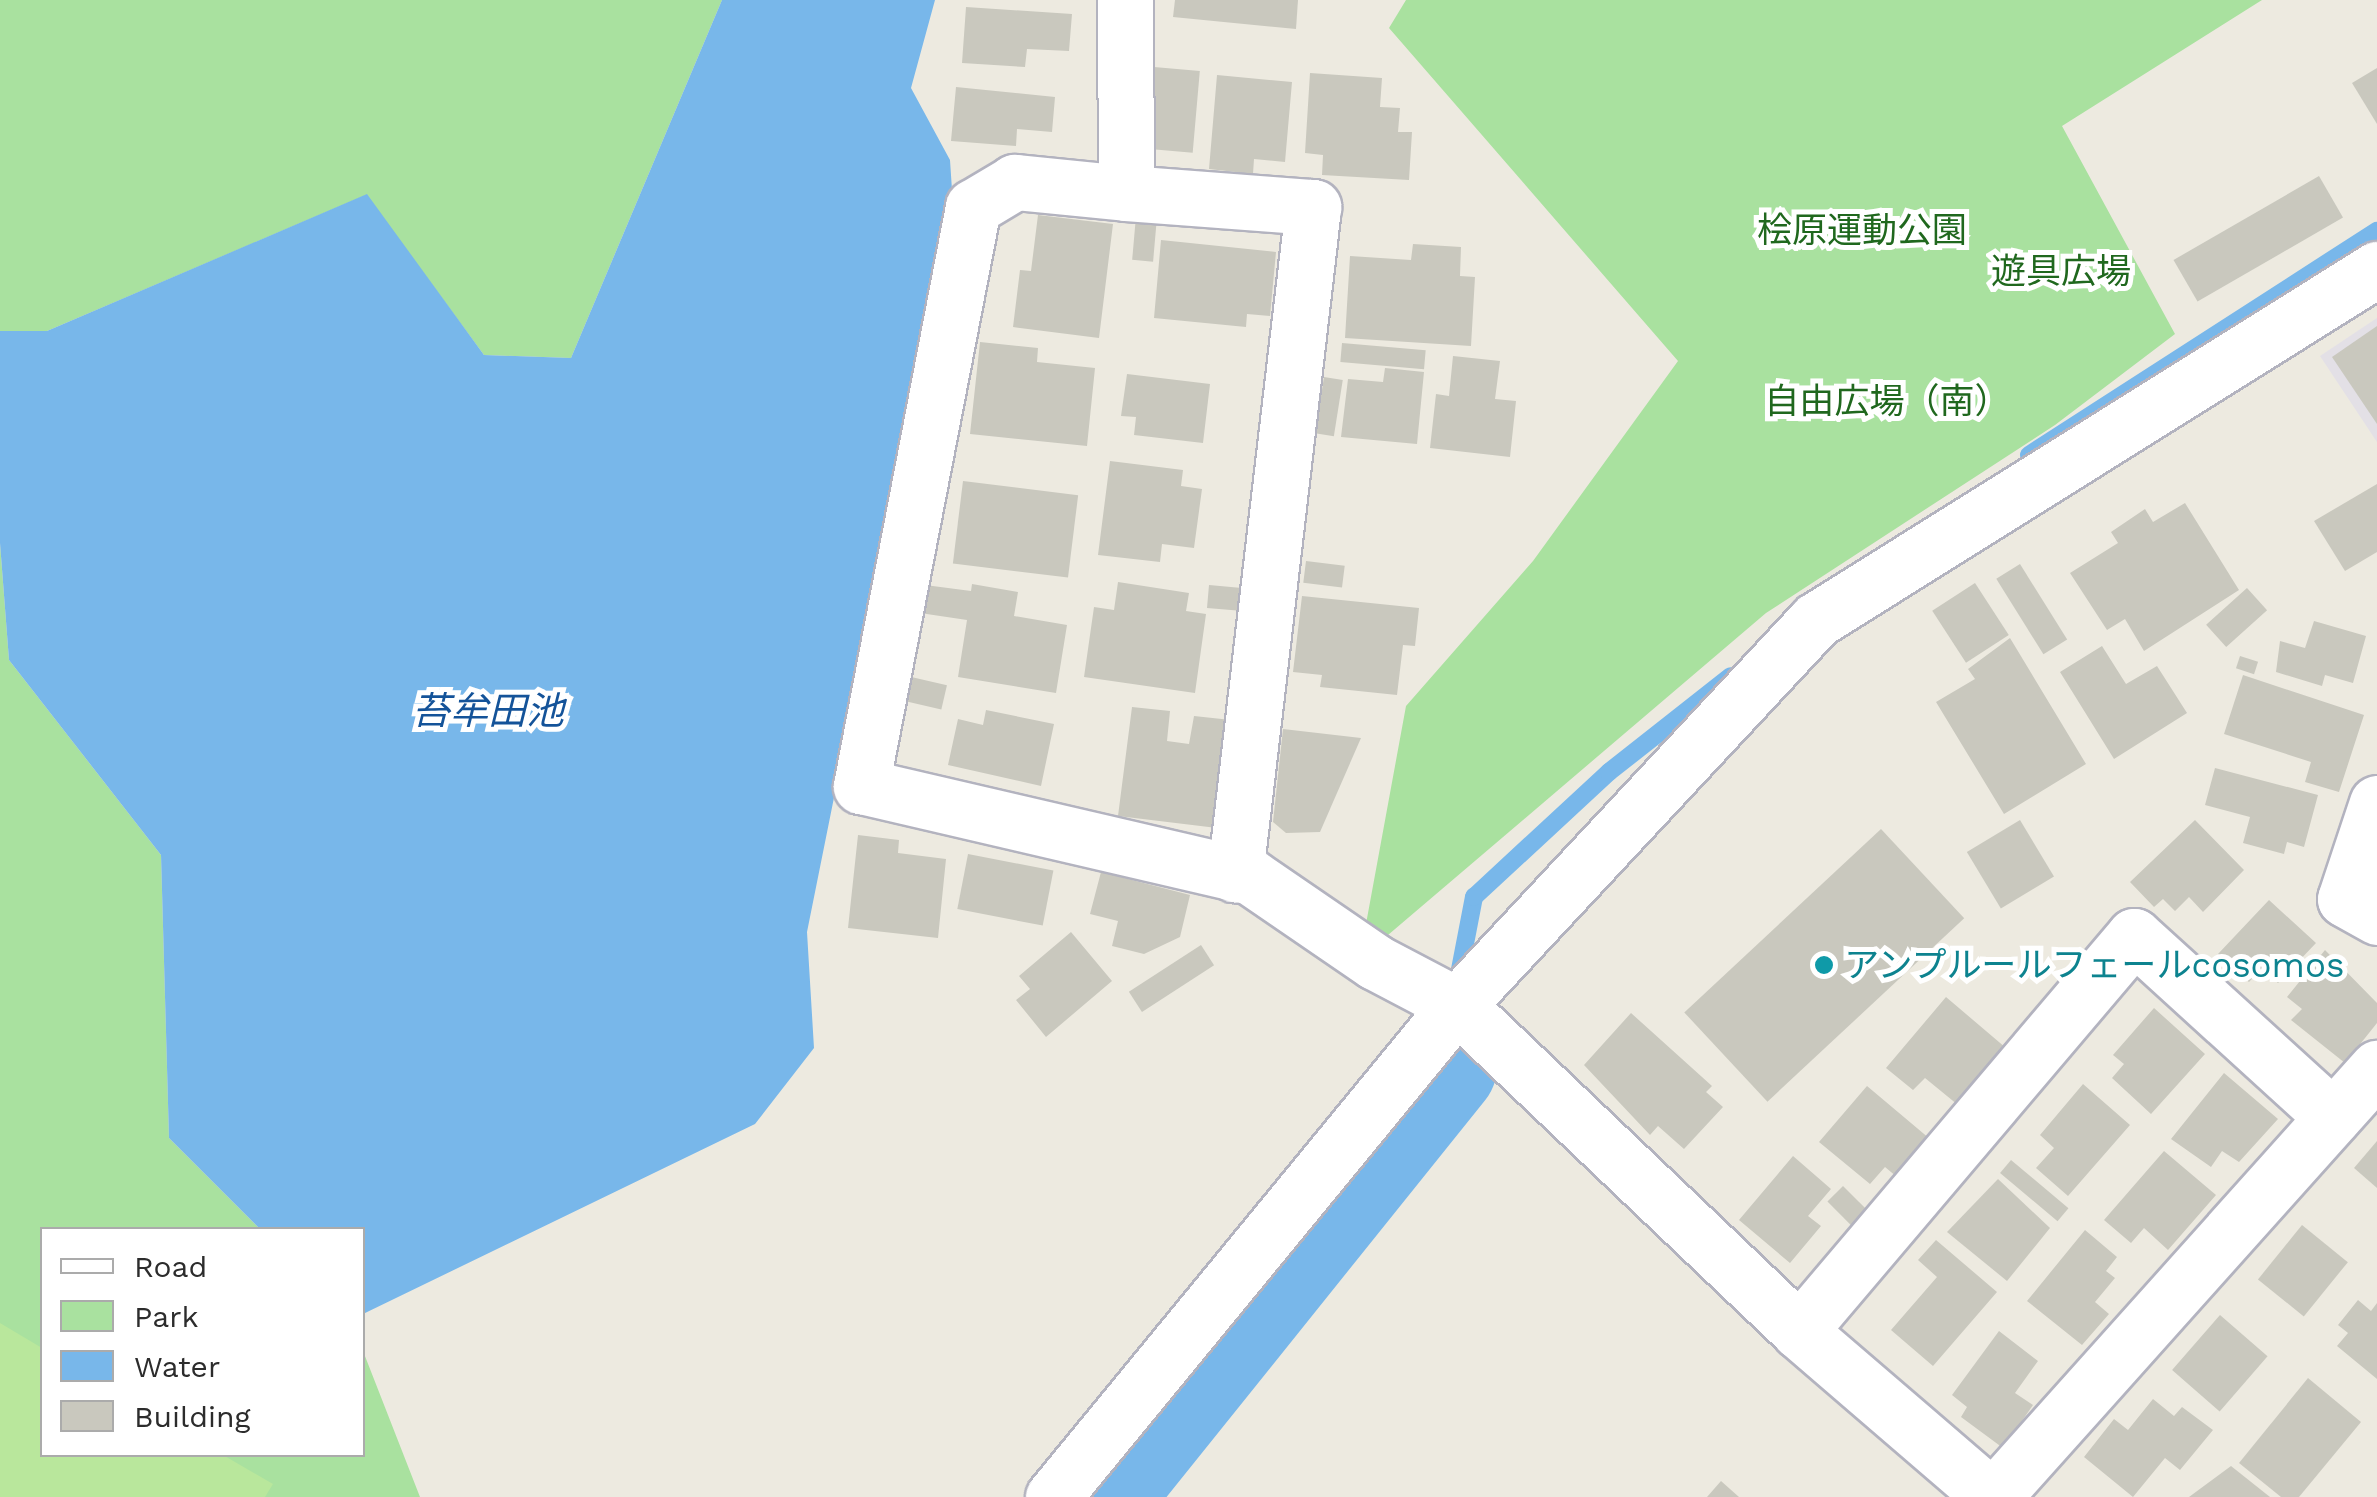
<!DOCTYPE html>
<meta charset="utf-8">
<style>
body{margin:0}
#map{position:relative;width:2377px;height:1497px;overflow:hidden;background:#edeae0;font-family:"Work Sans","Noto Sans JP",sans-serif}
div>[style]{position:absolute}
.industrial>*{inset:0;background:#e3e0e6}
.green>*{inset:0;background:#a9e19f}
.pitch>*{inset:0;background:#b9e79c}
.water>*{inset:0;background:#78b7ea}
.stream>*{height:18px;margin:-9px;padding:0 9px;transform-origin:9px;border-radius:9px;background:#78b7ea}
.river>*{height:110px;margin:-55px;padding:0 55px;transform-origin:55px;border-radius:55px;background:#78b7ea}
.building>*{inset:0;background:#c9c8be;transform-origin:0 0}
.roads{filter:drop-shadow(2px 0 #b3b3bf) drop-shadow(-2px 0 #b3b3bf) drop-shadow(0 2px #b3b3bf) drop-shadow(0 -2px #b3b3bf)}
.street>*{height:55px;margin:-27.5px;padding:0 27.5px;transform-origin:27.5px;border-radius:27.5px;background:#fff}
.dots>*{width:28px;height:28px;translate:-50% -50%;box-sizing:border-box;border:5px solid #fff;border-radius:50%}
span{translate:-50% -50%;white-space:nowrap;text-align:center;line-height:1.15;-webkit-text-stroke:10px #fff;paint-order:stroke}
.park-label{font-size:35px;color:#20681e}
.culture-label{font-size:35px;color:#0d838f}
.left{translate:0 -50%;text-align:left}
.water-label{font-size:38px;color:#145399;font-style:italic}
.legend{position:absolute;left:40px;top:1227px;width:325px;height:230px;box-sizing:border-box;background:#fff;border:2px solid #ababab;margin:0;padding:12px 18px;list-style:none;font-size:30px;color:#2c2c2c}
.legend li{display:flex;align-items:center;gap:20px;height:50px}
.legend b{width:50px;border:2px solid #ababab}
</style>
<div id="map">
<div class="industrial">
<div style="clip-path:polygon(2377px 318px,2377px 442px,2320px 356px)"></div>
</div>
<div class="green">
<div style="clip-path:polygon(0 0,722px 0,571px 358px,484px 355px,366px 195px,47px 331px,0 331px)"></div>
<div style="clip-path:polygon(1406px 0,2262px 0,2062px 126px,2175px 334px,2055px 425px,1766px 613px,1388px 935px,1366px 924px,1406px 706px,1533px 561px,1678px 361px,1389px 28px)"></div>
<div style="clip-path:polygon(0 543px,9px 660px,161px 855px,169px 1138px,260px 1229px,42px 1230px,42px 1454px,362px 1454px,363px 1351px,420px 1497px,0 1497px)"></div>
</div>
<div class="pitch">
<div style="clip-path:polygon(0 1323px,42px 1348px,42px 1454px,223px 1455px,273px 1484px,265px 1497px,0 1497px)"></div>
</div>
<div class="water">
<div style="clip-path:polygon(722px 0,935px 0,911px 88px,950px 160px,953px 205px,807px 932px,814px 1048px,755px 1124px,363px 1314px,362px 1230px,260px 1229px,169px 1138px,161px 855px,9px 660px,0 543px,0 331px,47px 331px,367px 194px,484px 355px,571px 358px)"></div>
</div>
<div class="stream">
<div style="left:2029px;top:455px;width:414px;rotate:-32.8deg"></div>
<div style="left:1458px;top:980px;width:85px;rotate:-79.1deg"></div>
<div style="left:1474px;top:897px;width:184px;rotate:-42.8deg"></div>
<div style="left:1609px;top:772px;width:155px;rotate:-38.2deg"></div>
</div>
<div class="river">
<div style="left:1096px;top:1497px;width:553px;rotate:-51.24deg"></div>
</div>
<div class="building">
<div style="clip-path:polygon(1175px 0,1298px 0,1296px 29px,1173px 17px)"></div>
<div style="clip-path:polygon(966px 7px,1072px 14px,1069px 51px,1027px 49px,1025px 67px,962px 63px)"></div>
<div style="left:1154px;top:67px;width:46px;height:82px;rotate:5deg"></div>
<div style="clip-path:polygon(2377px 68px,2377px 124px,2352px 83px)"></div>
<div style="clip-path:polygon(1310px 73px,1382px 78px,1380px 107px,1400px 108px,1398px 132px,1412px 132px,1409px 180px,1322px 175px,1323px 155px,1305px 153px)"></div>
<div style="clip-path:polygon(1217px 75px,1292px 82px,1285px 162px,1254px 159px,1253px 174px,1209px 169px)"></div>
<div style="clip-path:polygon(956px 87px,1055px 97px,1052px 132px,1017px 129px,1016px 146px,951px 141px)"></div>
<div style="left:2319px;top:176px;width:48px;height:168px;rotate:60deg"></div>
<div style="clip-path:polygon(1038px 215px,1113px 224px,1099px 338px,1013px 327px,1020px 270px,1031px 271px)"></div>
<div style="left:1136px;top:216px;width:21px;height:44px;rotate:5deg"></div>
<div style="clip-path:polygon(1161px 240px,1276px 252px,1270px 316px,1247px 314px,1246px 327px,1154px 318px)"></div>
<div style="clip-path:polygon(1413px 244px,1461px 247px,1460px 276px,1475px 277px,1471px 346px,1345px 338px,1350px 256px,1411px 260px)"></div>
<div style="clip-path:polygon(2377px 326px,2377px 424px,2332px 357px)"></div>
<div style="clip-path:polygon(980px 342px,1038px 348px,1037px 362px,1095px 368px,1087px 446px,970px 434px)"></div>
<div style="left:1342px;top:343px;width:84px;height:19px;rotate:5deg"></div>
<div style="clip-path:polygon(1453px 356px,1500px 361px,1495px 399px,1516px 401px,1510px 457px,1430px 448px,1436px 394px,1449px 396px)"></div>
<div style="clip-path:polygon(1385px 368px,1424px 372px,1417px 444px,1341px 437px,1348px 379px,1383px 382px)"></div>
<div style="clip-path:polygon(1127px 374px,1210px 384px,1203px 443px,1134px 435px,1136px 417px,1121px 416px)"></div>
<div style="left:1324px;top:377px;width:19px;height:57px;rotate:9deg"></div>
<div style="clip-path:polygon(1110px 461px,1183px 470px,1181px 486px,1202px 489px,1194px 548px,1162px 544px,1160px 562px,1098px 555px)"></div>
<div style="left:963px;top:481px;width:116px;height:83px;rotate:7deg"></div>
<div style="clip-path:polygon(2377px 484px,2377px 552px,2345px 571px,2314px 521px)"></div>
<div style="clip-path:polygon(2185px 503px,2239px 590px,2144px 651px,2125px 619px,2107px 630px,2070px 573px,2118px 543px,2111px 532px,2145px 509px,2153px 522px)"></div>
<div style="left:1306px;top:561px;width:39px;height:22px;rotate:7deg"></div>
<div style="left:2020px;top:564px;width:89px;height:28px;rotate:58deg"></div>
<div style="clip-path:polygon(1118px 582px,1189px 593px,1186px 611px,1206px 614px,1195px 693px,1084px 677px,1094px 607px,1114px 610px)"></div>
<div style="left:1975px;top:583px;width:62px;height:51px;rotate:57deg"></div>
<div style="clip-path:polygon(972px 584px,1018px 592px,1014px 616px,1067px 625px,1056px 693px,958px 677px,967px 620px,920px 613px,925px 585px,971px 591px)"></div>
<div style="left:1209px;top:585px;width:33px;height:23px;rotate:5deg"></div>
<div style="left:2247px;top:588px;width:30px;height:55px;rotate:48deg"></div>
<div style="clip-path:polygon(1302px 596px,1419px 608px,1415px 646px,1403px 645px,1397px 695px,1320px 687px,1322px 675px,1293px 672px)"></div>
<div style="clip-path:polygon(2314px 621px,2366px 636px,2353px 683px,2325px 675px,2322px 686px,2276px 672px,2280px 641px,2305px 648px)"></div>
<div style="clip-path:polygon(2010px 638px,2086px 764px,2004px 814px,1936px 702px,1975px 679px,1968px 669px)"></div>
<div style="clip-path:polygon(2102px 646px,2126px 684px,2157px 666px,2187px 713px,2114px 759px,2060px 672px)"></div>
<div style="left:2240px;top:656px;width:19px;height:13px;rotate:18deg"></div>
<div style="clip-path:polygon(2243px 675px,2364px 715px,2339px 792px,2305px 782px,2311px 762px,2224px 734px)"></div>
<div style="left:907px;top:676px;width:41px;height:25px;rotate:13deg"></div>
<div style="clip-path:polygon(1132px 707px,1170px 711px,1167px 741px,1189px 744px,1194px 716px,1231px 720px,1217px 828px,1118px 816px)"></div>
<div style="clip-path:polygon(986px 710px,1054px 724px,1041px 786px,948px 765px,958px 719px,983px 725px)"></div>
<div style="clip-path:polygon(1283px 729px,1361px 738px,1320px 832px,1286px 833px,1273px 822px)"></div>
<div style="clip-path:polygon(2215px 768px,2318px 795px,2304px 847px,2287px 842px,2284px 854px,2243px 843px,2250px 817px,2205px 805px)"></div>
<div style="left:2020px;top:820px;width:66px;height:62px;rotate:59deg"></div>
<div style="clip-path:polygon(2195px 820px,2244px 870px,2203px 912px,2189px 897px,2175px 911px,2163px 899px,2154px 907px,2130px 882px)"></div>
<div style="left:1881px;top:829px;width:122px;height:269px;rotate:47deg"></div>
<div style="clip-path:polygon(858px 835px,899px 840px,898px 853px,946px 859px,938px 938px,848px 928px)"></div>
<div style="left:968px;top:854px;width:87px;height:56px;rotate:11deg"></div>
<div style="clip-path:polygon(1101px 872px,1190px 895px,1180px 937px,1144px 954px,1112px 946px,1118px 921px,1090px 914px)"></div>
<div style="clip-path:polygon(2269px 900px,2316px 943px,2278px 983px,2262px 968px,2249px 982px,2218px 954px)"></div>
<div style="clip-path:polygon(1071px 932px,1112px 981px,1046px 1037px,1016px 1000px,1030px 989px,1019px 976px)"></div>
<div style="left:1201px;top:945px;width:24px;height:86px;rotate:57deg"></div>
<div style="clip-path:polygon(2325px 950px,2377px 1003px,2377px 1023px,2345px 1063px,2291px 1020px,2302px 1009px,2287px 997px)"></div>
<div style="clip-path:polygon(1946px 997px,2006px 1048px,1958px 1105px,1925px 1078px,1913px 1090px,1886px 1068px)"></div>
<div style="clip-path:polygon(2154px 1008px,2205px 1054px,2151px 1114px,2112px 1078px,2124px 1064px,2113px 1055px)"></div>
<div style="clip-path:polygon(1631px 1013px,1712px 1086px,1706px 1092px,1723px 1107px,1684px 1149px,1658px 1126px,1650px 1135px,1584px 1065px)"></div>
<div style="clip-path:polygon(2224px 1073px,2278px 1119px,2239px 1162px,2222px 1151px,2211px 1167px,2171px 1139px)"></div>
<div style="clip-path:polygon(2083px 1084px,2130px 1125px,2068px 1196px,2036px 1168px,2054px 1148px,2040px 1135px)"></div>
<div style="clip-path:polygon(1867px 1086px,1930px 1139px,1897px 1177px,1885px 1167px,1870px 1184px,1819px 1142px)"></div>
<div style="clip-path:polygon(2377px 1141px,2377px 1188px,2354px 1168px)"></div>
<div style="clip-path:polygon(2164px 1151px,2216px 1195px,2168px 1250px,2144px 1228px,2131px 1243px,2104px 1220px)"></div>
<div style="clip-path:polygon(1793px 1156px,1831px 1189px,1808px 1216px,1821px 1226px,1790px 1263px,1739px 1220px)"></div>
<div style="left:2011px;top:1160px;width:75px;height:17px;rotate:40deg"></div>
<div style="clip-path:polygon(1998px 1179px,2050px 1228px,2007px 1281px,1947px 1232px)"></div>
<div style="left:1843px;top:1186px;width:45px;height:22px;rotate:45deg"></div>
<div style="left:2302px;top:1225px;width:59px;height:70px;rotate:39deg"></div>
<div style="clip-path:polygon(2085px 1230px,2117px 1257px,2106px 1271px,2115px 1278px,2095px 1302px,2109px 1314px,2082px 1345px,2027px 1301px)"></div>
<div style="clip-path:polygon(1936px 1240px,1997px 1292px,1933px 1366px,1891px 1330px,1937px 1277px,1918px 1260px)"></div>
<div style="clip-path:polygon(2358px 1300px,2371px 1311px,2377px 1303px,2377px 1379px,2337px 1346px,2348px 1333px,2338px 1325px)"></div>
<div style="left:2220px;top:1315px;width:63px;height:73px;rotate:41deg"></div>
<div style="clip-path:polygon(1999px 1331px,2038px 1361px,2015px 1393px,2033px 1405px,2003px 1448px,1961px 1417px,1967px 1407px,1952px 1395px)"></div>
<div style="clip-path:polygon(2308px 1378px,2361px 1422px,2299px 1497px,2281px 1497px,2239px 1463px)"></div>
<div style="clip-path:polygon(2153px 1399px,2174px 1416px,2182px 1407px,2213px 1430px,2180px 1470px,2165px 1458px,2133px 1497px,2084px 1457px,2114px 1419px,2128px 1430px)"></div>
<div style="clip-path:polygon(2231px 1466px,2270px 1497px,2189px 1497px)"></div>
<div style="clip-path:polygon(1721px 1481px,1739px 1497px,1707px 1497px)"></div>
</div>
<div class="roads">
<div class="street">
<div style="left:1125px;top:0;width:193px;rotate:89.7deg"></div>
<div style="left:1126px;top:193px;width:112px;rotate:-174.3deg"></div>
<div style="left:1015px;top:182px;width:49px;rotate:149.2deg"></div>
<div style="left:973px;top:207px;width:590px;rotate:100.95deg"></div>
<div style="left:861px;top:786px;width:400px;rotate:13.1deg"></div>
<div style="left:1251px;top:877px;width:150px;rotate:34.4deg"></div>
<div style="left:1375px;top:962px;width:93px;rotate:27.7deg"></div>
<div style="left:1457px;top:1005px;width:472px;rotate:43.6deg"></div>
<div style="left:1799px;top:1331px;width:255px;rotate:40.7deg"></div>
<div style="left:1126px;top:193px;width:188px;rotate:4.3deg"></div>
<div style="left:1313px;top:207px;width:672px;rotate:96.67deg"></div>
<div style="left:2377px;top:803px;width:101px;rotate:108.4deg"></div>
<div style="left:2345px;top:899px;width:37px;rotate:29deg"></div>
<div style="left:1799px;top:1331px;width:518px;rotate:-49.7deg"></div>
<div style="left:2134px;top:936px;width:269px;rotate:42.3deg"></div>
<div style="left:1053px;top:1497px;width:637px;rotate:-50.61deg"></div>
<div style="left:1457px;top:1005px;width:526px;rotate:-47deg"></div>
<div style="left:1816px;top:620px;width:662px;rotate:-32.03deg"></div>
<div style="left:1993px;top:1497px;width:576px;rotate:-48.17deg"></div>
</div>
</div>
<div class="dots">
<div style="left:1824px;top:965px;background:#0f9aa8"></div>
</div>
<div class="park-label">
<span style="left:1862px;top:230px">桧原運動公園</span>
<span style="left:2061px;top:271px">遊具広場</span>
<span style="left:1887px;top:401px">自由広場（南）</span>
</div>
<div class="culture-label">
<span class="left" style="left:1844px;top:965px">アンプルールフェールcosomos</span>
</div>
<div class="water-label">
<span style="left:488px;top:712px">苔牟田池</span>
</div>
<ul class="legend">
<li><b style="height:12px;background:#fff"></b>Road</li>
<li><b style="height:28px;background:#a9e19f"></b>Park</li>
<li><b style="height:28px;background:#78b7ea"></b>Water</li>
<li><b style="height:28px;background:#c9c8be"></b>Building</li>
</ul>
</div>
